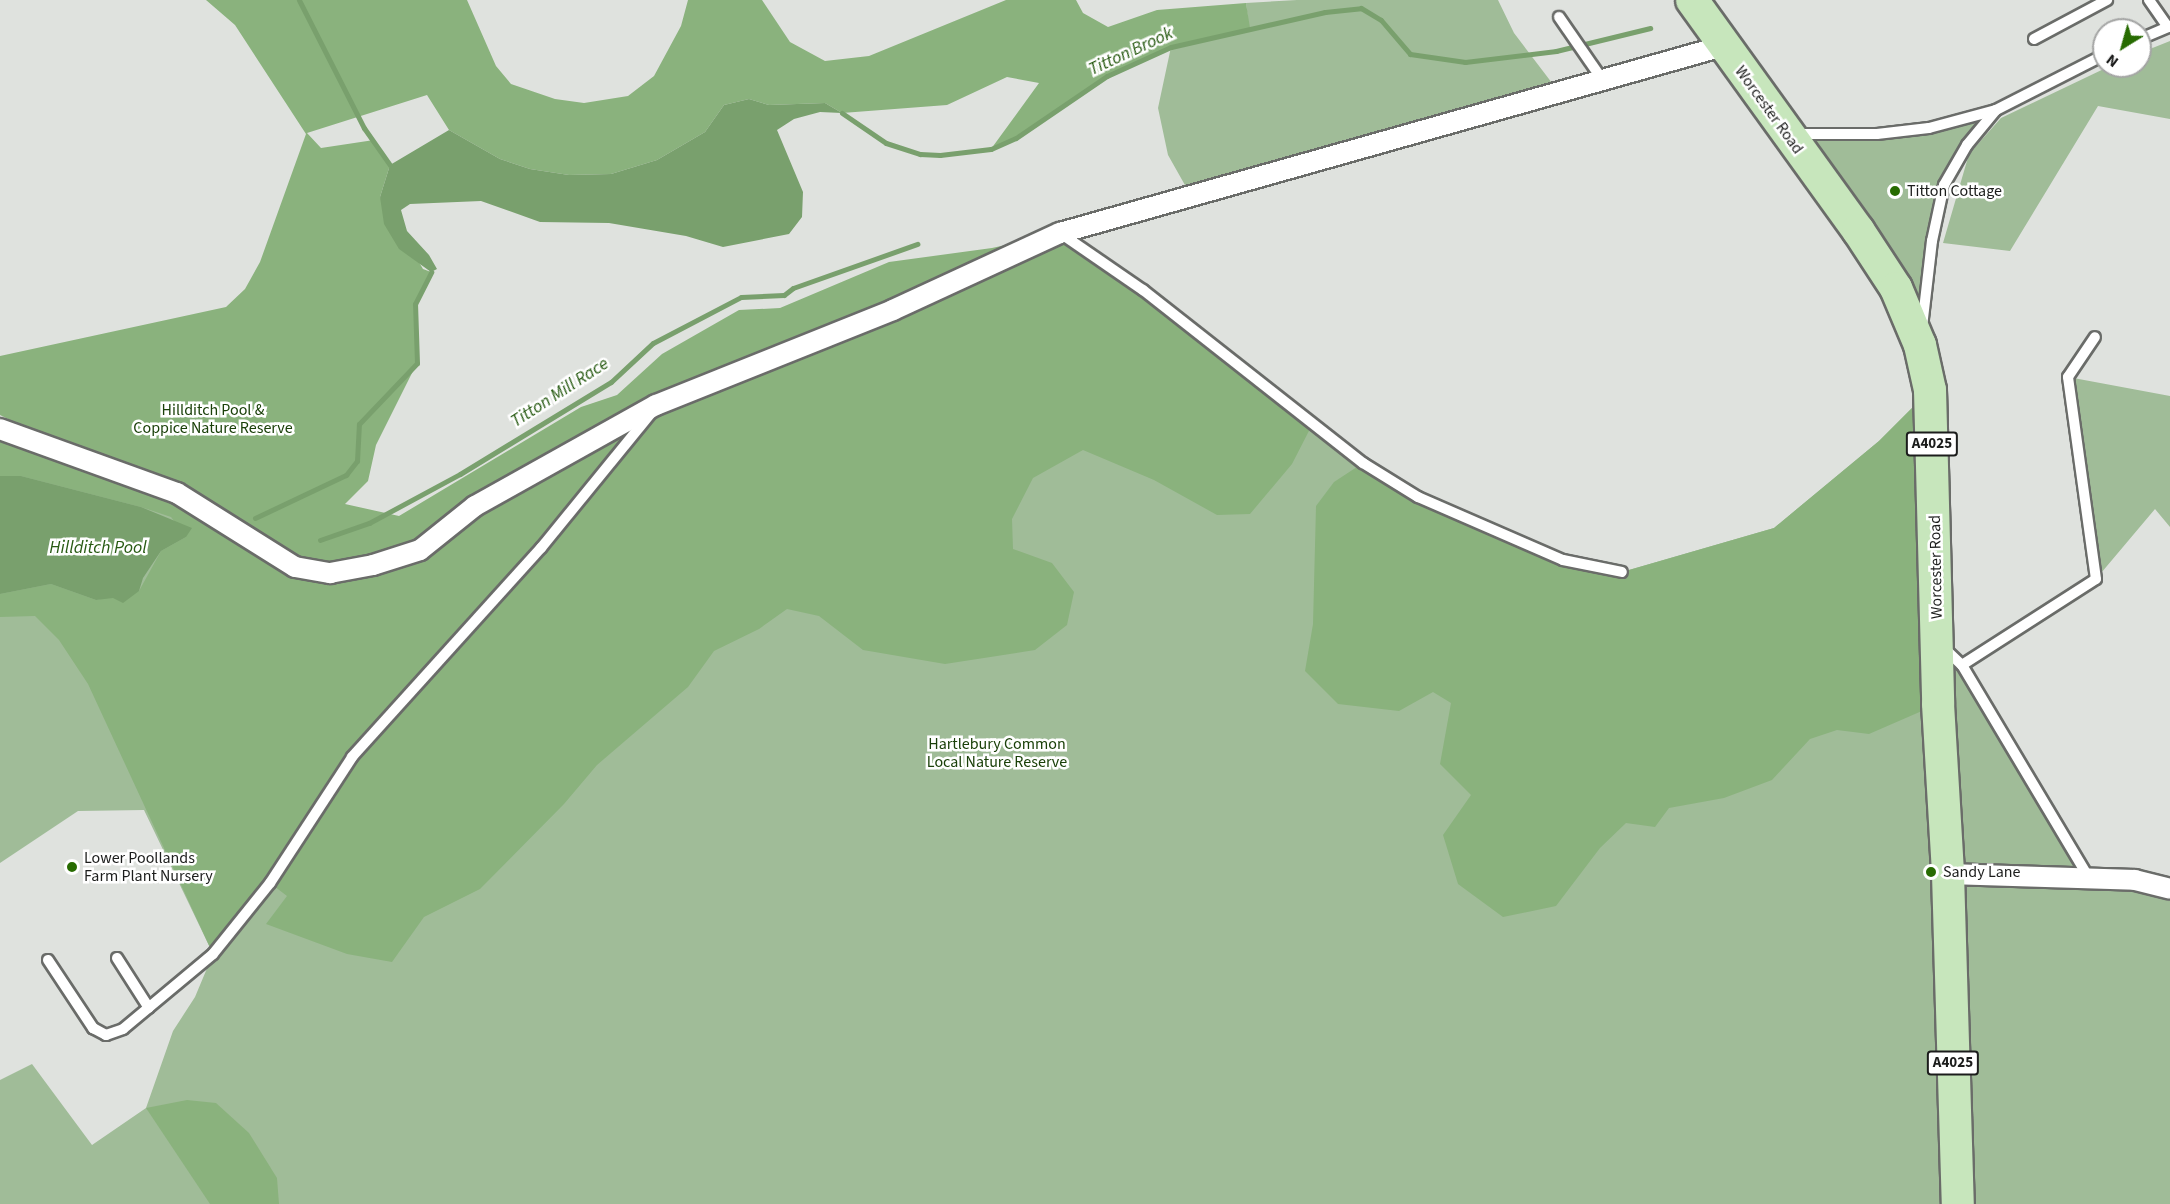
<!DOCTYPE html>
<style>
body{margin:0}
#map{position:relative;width:2170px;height:1204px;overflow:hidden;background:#dfe2de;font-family:"Source Sans 3",sans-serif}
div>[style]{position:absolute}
.green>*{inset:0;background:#a0bc98}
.forest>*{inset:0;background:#8ab27d}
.water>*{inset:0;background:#79a06d}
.stream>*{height:5px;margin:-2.5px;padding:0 2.5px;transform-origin:2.5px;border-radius:2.5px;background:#79a06d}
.roads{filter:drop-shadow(2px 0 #6a6c69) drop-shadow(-2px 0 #6a6c69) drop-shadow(0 2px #6a6c69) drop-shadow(0 -2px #6a6c69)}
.lane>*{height:10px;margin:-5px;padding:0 5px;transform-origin:5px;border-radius:5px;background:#fff}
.street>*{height:20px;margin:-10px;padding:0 10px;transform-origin:10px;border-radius:10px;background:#fff}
.primary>*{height:32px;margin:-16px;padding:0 16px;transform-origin:16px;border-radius:16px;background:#c7e6bc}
.dots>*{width:16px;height:16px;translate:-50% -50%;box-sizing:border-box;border:3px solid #fff;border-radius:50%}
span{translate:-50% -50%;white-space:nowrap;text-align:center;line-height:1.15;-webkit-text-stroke:5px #fff;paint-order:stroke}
.shield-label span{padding:2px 4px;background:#fff;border:2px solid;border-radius:4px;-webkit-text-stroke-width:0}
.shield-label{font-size:15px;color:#1c1d1c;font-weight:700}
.street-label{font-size:16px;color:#1c1d1c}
.poi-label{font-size:16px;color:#1c1d1c}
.left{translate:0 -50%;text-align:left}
.park-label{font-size:16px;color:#1a4009}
.water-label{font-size:18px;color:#285b13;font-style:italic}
.north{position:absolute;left:2092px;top:18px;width:60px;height:60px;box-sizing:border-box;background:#fff;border:2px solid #a4a5a4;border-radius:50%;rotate:217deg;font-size:16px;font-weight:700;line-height:24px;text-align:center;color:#1c1d1c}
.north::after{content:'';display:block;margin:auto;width:21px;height:27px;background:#276b01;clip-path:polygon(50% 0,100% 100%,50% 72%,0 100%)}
</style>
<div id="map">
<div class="green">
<div style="clip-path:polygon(1297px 0,1498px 0,1514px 33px,1552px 83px,1552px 97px,1190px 194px,1168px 155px,1158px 108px,1171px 47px,1249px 28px,1246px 3px)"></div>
<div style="clip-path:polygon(2170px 41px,2170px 119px,2098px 106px,2010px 251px,1943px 243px,1969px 154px,2001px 118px,2110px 66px,2140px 66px,2140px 53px)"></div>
<div style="clip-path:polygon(1996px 110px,1944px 185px,1920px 345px,1786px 134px,1877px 134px)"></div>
<div style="clip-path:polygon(2068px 377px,2170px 396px,2170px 527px,2155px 509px,2096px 579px)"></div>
<div style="clip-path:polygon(1261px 383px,1418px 497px,1563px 560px,1622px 572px,1774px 528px,1879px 441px,1930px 390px,1937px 641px,1962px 665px,2089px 878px,2170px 901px,2170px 1204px,0 1204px,0 1080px,32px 1064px,92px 1145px,146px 1108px,173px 1031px,195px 997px,213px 954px,144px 810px,78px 811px,0 863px,0 435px,255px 545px)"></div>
</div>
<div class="forest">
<div style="clip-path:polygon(206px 0,467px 0,496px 66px,511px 84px,555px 99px,584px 103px,628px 96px,654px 76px,681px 26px,688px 0,762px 0,790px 42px,825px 61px,869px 56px,1006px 0,1076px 0,1083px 13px,1108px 27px,1157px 10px,1246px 3px,1250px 28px,1171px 47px,1107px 76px,1016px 138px,991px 149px,1039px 83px,1007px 77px,947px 105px,842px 113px,825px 103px,769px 105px,749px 99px,724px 105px,705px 132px,657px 160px,611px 174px,569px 175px,530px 169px,500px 159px,449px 130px,427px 95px,307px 133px,321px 148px,374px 140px,390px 165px,380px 197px,423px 269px,431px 272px,415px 304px,417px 363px,376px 445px,368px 481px,345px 504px,399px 516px,581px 407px,617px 395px,662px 354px,739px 310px,780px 308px,889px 262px,992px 248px,1060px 233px,1312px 425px,1292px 464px,1250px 514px,1217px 515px,1154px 480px,1083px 450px,1033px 478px,1012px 519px,1013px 549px,1052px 563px,1074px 592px,1067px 625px,1035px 650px,945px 664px,863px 650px,819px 616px,787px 609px,759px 629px,714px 651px,688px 687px,597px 765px,564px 804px,480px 889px,424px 917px,392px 962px,347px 954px,266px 924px,287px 896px,270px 883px,213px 954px,88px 684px,59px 640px,35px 616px,0 617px,0 594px,51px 584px,96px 600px,139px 591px,161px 551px,186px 537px,171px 517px,141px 507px,21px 476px,0 476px,0 431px,24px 427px,0 415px,0 356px,226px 307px,245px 289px,260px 262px,306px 134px,235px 25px)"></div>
<div style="clip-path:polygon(1930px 390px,1938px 704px,1869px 734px,1837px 730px,1810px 739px,1772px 780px,1724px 798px,1669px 808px,1655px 827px,1626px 823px,1600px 848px,1556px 906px,1503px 917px,1458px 884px,1443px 835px,1471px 795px,1440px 764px,1451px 703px,1433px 692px,1399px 711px,1338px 704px,1305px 671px,1313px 624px,1316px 506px,1334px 482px,1363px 463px,1418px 497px,1563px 560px,1622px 572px,1774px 528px,1879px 441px)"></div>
<div style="clip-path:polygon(187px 1100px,216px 1103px,249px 1133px,277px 1178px,279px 1204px,210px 1204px,146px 1108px)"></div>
</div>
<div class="water">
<div style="clip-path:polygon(749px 99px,769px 105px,825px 103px,842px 113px,820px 112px,794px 119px,777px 130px,803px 192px,802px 217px,789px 234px,723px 247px,686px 236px,609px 223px,540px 222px,481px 201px,410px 204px,401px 210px,407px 231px,429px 255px,437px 269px,431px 272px,399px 249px,384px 224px,380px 197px,390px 165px,449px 130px,500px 159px,530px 169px,569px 175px,611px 174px,657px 160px,705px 132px,724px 105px)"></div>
<div style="clip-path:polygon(0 476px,21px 476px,141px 507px,192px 528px,186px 537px,161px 551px,143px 578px,139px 591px,123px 603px,113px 598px,96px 600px,51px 584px,0 594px)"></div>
</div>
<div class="stream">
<div style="left:299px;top:0;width:144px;rotate:63.1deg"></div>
<div style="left:364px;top:128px;width:45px;rotate:54.9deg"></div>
<div style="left:842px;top:113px;width:53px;rotate:34.3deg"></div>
<div style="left:886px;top:143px;width:36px;rotate:18deg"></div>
<div style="left:920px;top:154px;width:20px;rotate:3deg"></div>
<div style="left:940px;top:155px;width:51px;rotate:-6.7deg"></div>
<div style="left:991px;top:149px;width:27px;rotate:-24deg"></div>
<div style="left:1016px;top:138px;width:110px;rotate:-34.3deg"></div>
<div style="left:1107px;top:76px;width:70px;rotate:-24.4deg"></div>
<div style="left:1171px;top:47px;width:158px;rotate:-12.8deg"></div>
<div style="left:1325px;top:12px;width:36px;rotate:-6deg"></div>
<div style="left:1361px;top:8px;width:23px;rotate:31deg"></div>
<div style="left:1381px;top:20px;width:45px;rotate:49.5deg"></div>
<div style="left:1410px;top:54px;width:56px;rotate:8.3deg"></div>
<div style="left:1465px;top:62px;width:92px;rotate:-6.9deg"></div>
<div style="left:1556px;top:51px;width:97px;rotate:-13.7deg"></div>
<div style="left:255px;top:518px;width:101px;rotate:-25.3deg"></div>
<div style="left:346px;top:475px;width:18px;rotate:-52deg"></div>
<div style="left:357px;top:461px;width:37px;rotate:-87deg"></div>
<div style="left:359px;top:424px;width:84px;rotate:-46.4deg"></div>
<div style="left:417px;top:363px;width:59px;rotate:-91.9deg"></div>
<div style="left:415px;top:304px;width:36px;rotate:-63deg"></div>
<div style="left:320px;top:540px;width:52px;rotate:-19.1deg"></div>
<div style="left:369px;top:523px;width:103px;rotate:-28.3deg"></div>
<div style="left:460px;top:474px;width:177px;rotate:-31.4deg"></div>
<div style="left:611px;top:382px;width:57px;rotate:-42.9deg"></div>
<div style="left:653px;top:343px;width:99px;rotate:-27.6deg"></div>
<div style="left:741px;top:297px;width:43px;rotate:-2.7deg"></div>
<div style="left:784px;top:295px;width:11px;rotate:-38deg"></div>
<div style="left:793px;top:288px;width:132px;rotate:-19.5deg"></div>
</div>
<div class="roads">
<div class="lane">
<div style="left:2149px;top:0;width:33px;rotate:55deg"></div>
<div style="left:1559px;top:17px;width:79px;rotate:55.3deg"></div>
<div style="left:2034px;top:39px;width:83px;rotate:-28.1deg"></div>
<div style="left:2140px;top:39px;width:33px;rotate:-23deg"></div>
<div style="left:1795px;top:134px;width:82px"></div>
<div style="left:1877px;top:134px;width:52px;rotate:-6.6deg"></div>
<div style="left:1929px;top:128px;width:69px;rotate:-15deg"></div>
<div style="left:1060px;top:233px;width:101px;rotate:34.5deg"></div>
<div style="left:1143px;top:290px;width:280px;rotate:38.2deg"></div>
<div style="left:1363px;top:463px;width:65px;rotate:31.7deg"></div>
<div style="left:1418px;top:497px;width:158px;rotate:23.5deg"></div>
<div style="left:1563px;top:560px;width:60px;rotate:11.5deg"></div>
<div style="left:1922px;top:327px;width:87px;rotate:-83.4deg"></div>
<div style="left:1932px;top:241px;width:57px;rotate:-77.9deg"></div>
<div style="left:1944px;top:185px;width:46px;rotate:-60.1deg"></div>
<div style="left:1967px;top:145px;width:45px;rotate:-50.4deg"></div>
<div style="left:1996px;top:110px;width:121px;rotate:-27deg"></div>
<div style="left:1942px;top:646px;width:28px;rotate:44deg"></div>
<div style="left:1962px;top:665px;width:248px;rotate:59.2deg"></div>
<div style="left:1962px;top:665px;width:159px;rotate:-32.7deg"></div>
<div style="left:2096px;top:579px;width:204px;rotate:-97.9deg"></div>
<div style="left:2068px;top:377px;width:48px;rotate:-56deg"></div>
<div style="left:117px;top:958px;width:59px;rotate:57.4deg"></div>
<div style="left:48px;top:960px;width:82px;rotate:56.5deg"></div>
<div style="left:93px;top:1028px;width:15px;rotate:28deg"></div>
<div style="left:106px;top:1035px;width:18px;rotate:-19deg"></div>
<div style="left:123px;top:1029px;width:117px;rotate:-39.8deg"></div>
<div style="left:213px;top:954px;width:91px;rotate:-51.2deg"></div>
<div style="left:270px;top:883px;width:150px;rotate:-56.9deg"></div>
<div style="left:352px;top:757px;width:282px;rotate:-47.9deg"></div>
<div style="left:541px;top:548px;width:174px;rotate:-50.8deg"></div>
</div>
<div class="street">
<div style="left:0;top:429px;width:188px;rotate:19.9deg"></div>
<div style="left:177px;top:493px;width:139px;rotate:32.1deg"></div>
<div style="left:295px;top:567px;width:36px;rotate:10deg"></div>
<div style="left:330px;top:573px;width:44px;rotate:-10.5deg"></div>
<div style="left:373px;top:565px;width:49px;rotate:-17.7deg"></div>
<div style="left:420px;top:550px;width:70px;rotate:-38.7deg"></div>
<div style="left:475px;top:506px;width:207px;rotate:-29.2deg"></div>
<div style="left:656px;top:405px;width:255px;rotate:-21.8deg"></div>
<div style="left:893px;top:310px;width:184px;rotate:-24.8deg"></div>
<div style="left:1060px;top:233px;width:689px;rotate:-15.75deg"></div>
<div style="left:1948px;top:874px;width:187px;rotate:1.8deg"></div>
<div style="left:2135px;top:880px;width:36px;rotate:14deg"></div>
</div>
<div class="primary">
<div style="left:1692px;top:0;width:284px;rotate:54.2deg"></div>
<div style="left:1858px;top:230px;width:69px;rotate:56.8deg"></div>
<div style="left:1896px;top:288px;width:62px;rotate:67.2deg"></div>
<div style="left:1920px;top:345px;width:46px;rotate:77.5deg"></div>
<div style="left:1930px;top:390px;width:314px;rotate:88.5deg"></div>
<div style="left:1938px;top:704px;width:170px;rotate:86.6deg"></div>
<div style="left:1948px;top:874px;width:330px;rotate:88.3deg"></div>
</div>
</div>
<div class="dots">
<div style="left:1895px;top:191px;background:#276b01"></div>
<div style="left:72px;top:867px;background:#276b01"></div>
<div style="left:1931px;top:872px;background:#276b01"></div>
</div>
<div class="shield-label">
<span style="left:1932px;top:444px">A4025</span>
<span style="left:1953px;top:1063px">A4025</span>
</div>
<div class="street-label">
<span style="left:1769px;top:110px;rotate:54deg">Worcester Road</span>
<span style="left:1936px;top:567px;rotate:-91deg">Worcester Road</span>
</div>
<div class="poi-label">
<span class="left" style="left:1907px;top:191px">Titton Cottage</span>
<span class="left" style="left:84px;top:867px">Lower Poollands<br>Farm Plant Nursery</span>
<span class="left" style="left:1943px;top:872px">Sandy Lane</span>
</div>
<div class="park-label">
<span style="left:213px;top:419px">Hillditch Pool &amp;<br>Coppice Nature Reserve</span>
<span style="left:997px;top:753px">Hartlebury Common<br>Local Nature Reserve</span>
</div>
<div class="water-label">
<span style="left:1131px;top:52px;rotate:-25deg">Titton Brook</span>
<span style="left:560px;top:393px;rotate:-33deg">Titton Mill Race</span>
<span style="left:98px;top:548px">Hillditch Pool</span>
</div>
<div class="north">N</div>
</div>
